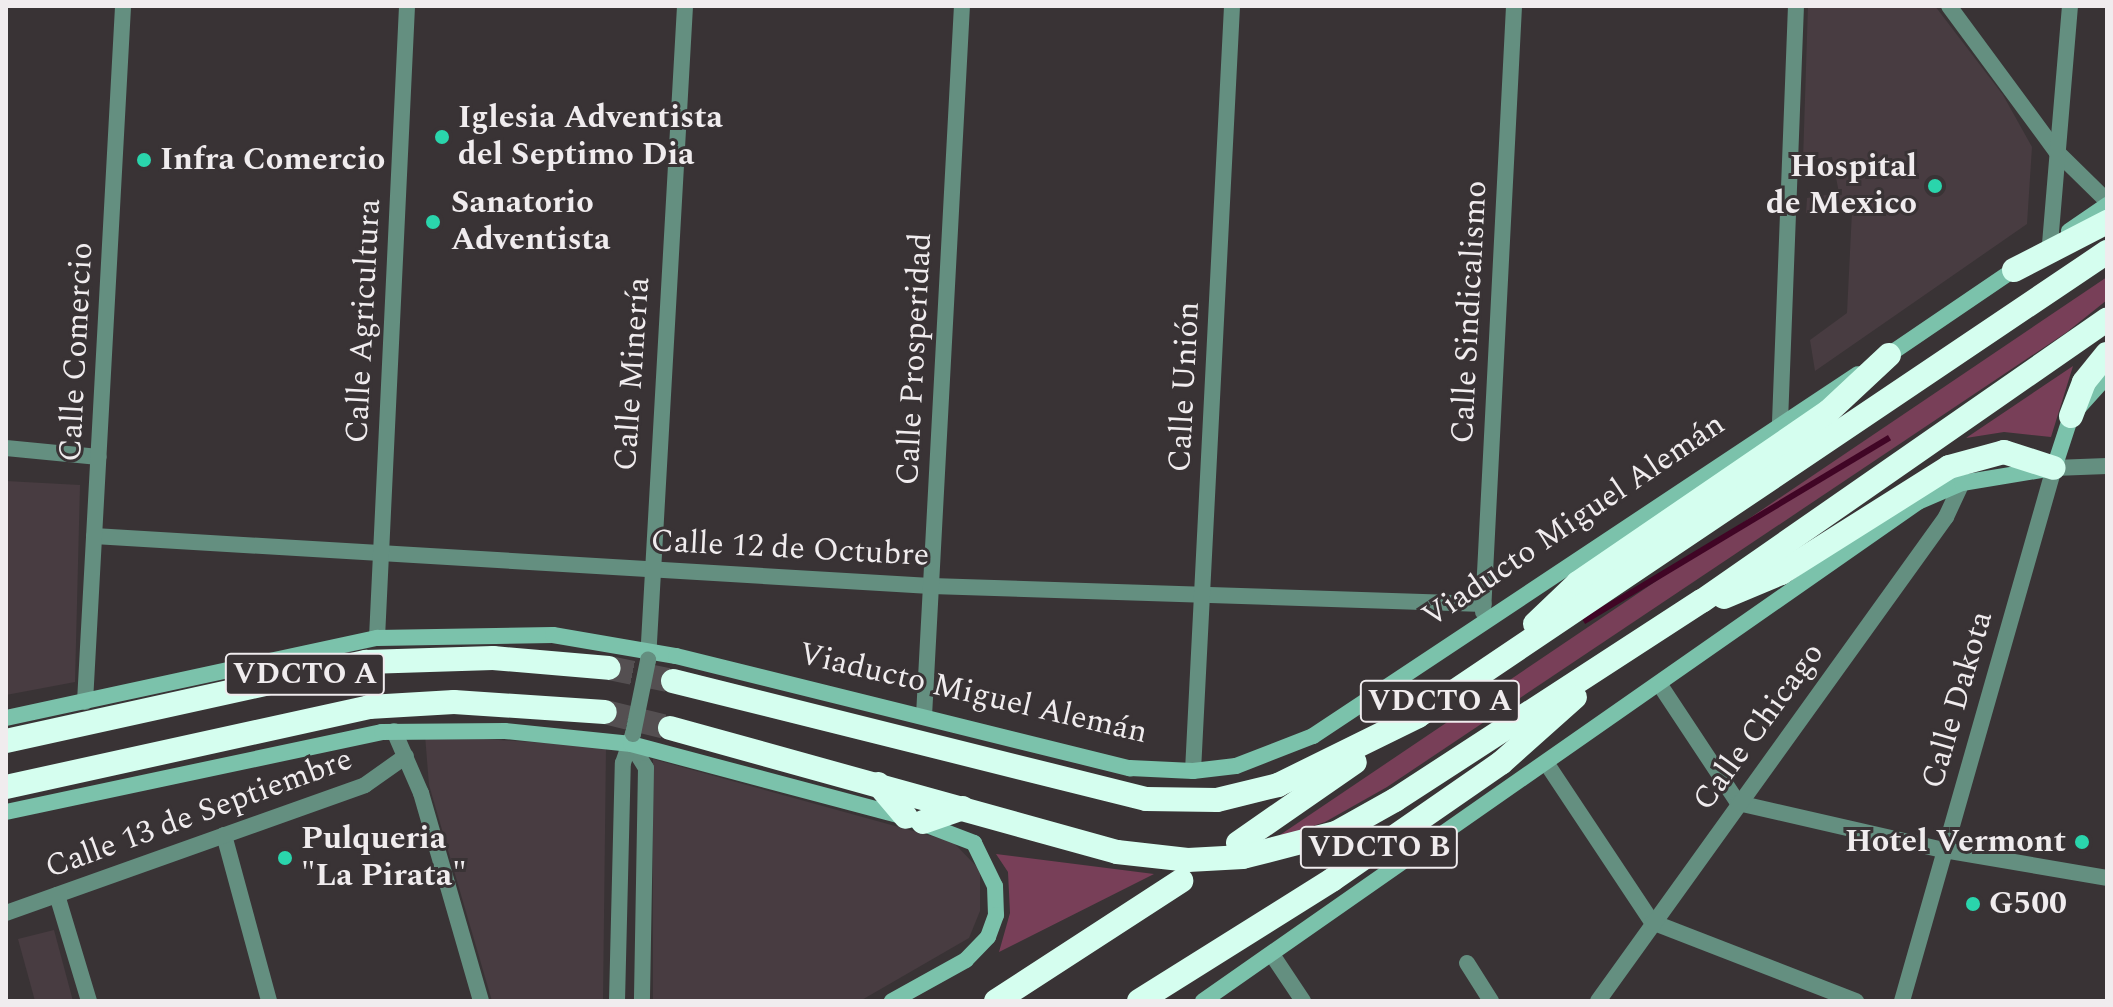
<!DOCTYPE html>
<meta charset="utf-8">
<style>
body{margin:0}
#map{position:relative;width:2113px;height:1007px;overflow:hidden;background:#393335;font-family:Spectral,serif}
div>[style]{position:absolute}
.built>*{inset:0;background:#483c41}
.green>*{inset:0;background:#783f58}
.water>*{inset:0;background:#400525;transform-origin:0 0}
.motorway-tunnel>*{height:24px;margin-top:-12px;transform-origin:0;background:repeating-linear-gradient(90deg,#544f51 0 24px,transparent 0 36px)}
.minor>*{height:16px;margin:-8px;padding:0 8px;transform-origin:8px;border-radius:8px;background:#648f80}
.tertiary>*{height:16px;margin:-8px;padding:0 8px;transform-origin:8px;border-radius:8px;background:#648f80}
.secondary>*{height:16px;margin:-8px;padding:0 8px;transform-origin:8px;border-radius:8px;background:#7bc2ab}
.motorway>*{height:24px;margin:-12px;padding:0 12px;transform-origin:12px;border-radius:12px;background:#d5feef}
.tertiary-bridge>*{height:16px;margin:-8px;padding:0 8px;transform-origin:8px;border-radius:8px;background:#648f80}
.motorway-bridge>*{height:24px;margin:-12px;padding:0 12px;transform-origin:12px;border-radius:12px;background:#d5feef}
.dots>*{width:22px;height:22px;translate:-50% -50%;box-sizing:border-box;border:4px solid #393335;border-radius:50%}
span{translate:-50% -50%;white-space:nowrap;text-align:center;line-height:1.15;-webkit-text-stroke:6px #393335;paint-order:stroke}
.shield-label span{padding:2px 6px;background:#393335;border:2px solid;border-radius:6px;-webkit-text-stroke-width:0}
.shield-label{font-size:30px;color:#f0ecee;font-weight:700}
.poi-label{font-size:32px;color:#f0ecee;font-weight:700}
.left{translate:0 -50%;text-align:left}
.right{translate:-100% -50%;text-align:right}
.street-label{font-size:32px;color:#f0ecee}
.frame{position:absolute;inset:0;border:8px solid #f0ecee;pointer-events:none}
</style>
<div id="map">
<div class="built">
<div style="clip-path:polygon(1808px 6px,1935px 6px,2003px 95px,2032px 147px,2027px 224px,1815px 371px,1810px 340px,1847px 313px,1852px 211px,1806px 213px,1807px 198px,1839px 193px,1832px 157px,1803px 160px)"></div>
<div style="clip-path:polygon(6px 481px,80px 485px,75px 682px,6px 695px)"></div>
<div style="clip-path:polygon(425px 735px,606px 747px,603px 1001px,492px 1001px,429px 785px)"></div>
<div style="clip-path:polygon(653px 759px,953px 842px,980px 870px,980px 911px,969px 938px,860px 1001px,653px 1001px)"></div>
<div style="clip-path:polygon(54px 930px,73px 1001px,35px 1001px,18px 939px)"></div>
</div>
<div class="green">
<div style="clip-path:polygon(2107px 277px,2107px 300px,2067px 332px,1387px 787px,1325px 822px,1274px 839px)"></div>
<div style="clip-path:polygon(2073px 366px,2051px 437px,2004px 432px,1966px 438px)"></div>
<div style="clip-path:polygon(996px 854px,1154px 874px,999px 952px,1010px 913px,1008px 872px)"></div>
</div>
<div class="water">
<div style="left:1888px;top:435px;width:6px;height:357px;rotate:59deg"></div>
</div>
<div class="motorway-tunnel">
<div style="left:609px;top:668px;width:65px;rotate:11.5deg"></div>
<div style="left:605px;top:712px;width:67px;rotate:13.8deg"></div>
</div>
<div class="minor">
<div style="left:1949px;top:6px;width:180px;rotate:53.6deg"></div>
<div style="left:2056px;top:151px;width:71px;rotate:44.4deg"></div>
<div style="left:2050px;top:244px;width:239px;rotate:-85.2deg"></div>
<div style="left:1780px;top:422px;width:416px;rotate:-87.8deg"></div>
<div style="left:6px;top:448px;width:93px;rotate:5.5deg"></div>
<div style="left:94px;top:536px;width:838px;rotate:3.42deg"></div>
<div style="left:931px;top:586px;width:553px;rotate:1.86deg"></div>
<div style="left:1483px;top:612px;width:607px;rotate:-87.07deg"></div>
<div style="left:377px;top:638px;width:633px;rotate:-87.28deg"></div>
<div style="left:1660px;top:685px;width:141px;rotate:56.5deg"></div>
<div style="left:1738px;top:803px;width:211px;rotate:12.9deg"></div>
<div style="left:1944px;top:850px;width:165px;rotate:9.7deg"></div>
<div style="left:85px;top:702px;width:697px;rotate:-86.87deg"></div>
<div style="left:924px;top:716px;width:711px;rotate:-86.94deg"></div>
<div style="left:394px;top:731px;width:68px;rotate:66.5deg"></div>
<div style="left:421px;top:793px;width:216px;rotate:73.9deg"></div>
<div style="left:1547px;top:764px;width:190px;rotate:56.4deg"></div>
<div style="left:1652px;top:922px;width:219px;rotate:21.2deg"></div>
<div style="left:1193px;top:771px;width:766px;rotate:-87.08deg"></div>
<div style="left:224px;top:835px;width:172px;rotate:74.8deg"></div>
<div style="left:57px;top:895px;width:111px;rotate:73.2deg"></div>
<div style="left:6px;top:913px;width:381px;rotate:-19.6deg"></div>
<div style="left:365px;top:785px;width:50px;rotate:-35.3deg"></div>
<div style="left:1273px;top:956px;width:54px;rotate:56.3deg"></div>
<div style="left:1467px;top:963px;width:45px;rotate:57.7deg"></div>
<div style="left:1598px;top:1001px;width:596px;rotate:-54.28deg"></div>
<div style="left:1946px;top:517px;width:38px;rotate:-65deg"></div>
</div>
<div class="tertiary">
<div style="left:648px;top:660px;width:655px;rotate:-86.76deg"></div>
<div style="left:631px;top:744px;width:28px;rotate:58deg"></div>
<div style="left:646px;top:768px;width:233px;rotate:91deg"></div>
<div style="left:617px;top:1001px;width:238px;rotate:-88.6deg"></div>
<div style="left:623px;top:763px;width:31px;rotate:-71deg"></div>
<div style="left:1902px;top:1001px;width:554px;rotate:-74.08deg"></div>
<div style="left:2054px;top:468px;width:53px;rotate:-2.2deg"></div>
</div>
<div class="secondary">
<div style="left:2069px;top:231px;width:46px;rotate:-34.4deg"></div>
<div style="left:1881px;top:360px;width:169px;rotate:-34.2deg"></div>
<div style="left:6px;top:718px;width:380px;rotate:-12.2deg"></div>
<div style="left:377px;top:638px;width:176px;rotate:-1deg"></div>
<div style="left:553px;top:635px;width:125px;rotate:9.7deg"></div>
<div style="left:676px;top:656px;width:468px;rotate:13.9deg"></div>
<div style="left:1130px;top:768px;width:63px;rotate:2.7deg"></div>
<div style="left:1193px;top:771px;width:43px;rotate:-6.6deg"></div>
<div style="left:1236px;top:766px;width:83px;rotate:-21.3deg"></div>
<div style="left:1313px;top:736px;width:654px;rotate:-33.59deg"></div>
<div style="left:6px;top:812px;width:384px;rotate:-12deg"></div>
<div style="left:382px;top:732px;width:123px;rotate:-0.5deg"></div>
<div style="left:505px;top:731px;width:127px;rotate:5.9deg"></div>
<div style="left:631px;top:744px;width:285px;rotate:14.9deg"></div>
<div style="left:906px;top:817px;width:73px;rotate:20.9deg"></div>
<div style="left:974px;top:843px;width:48px;rotate:64deg"></div>
<div style="left:995px;top:886px;width:29px;rotate:88deg"></div>
<div style="left:996px;top:915px;width:23px;rotate:110deg"></div>
<div style="left:988px;top:937px;width:32px;rotate:134deg"></div>
<div style="left:966px;top:960px;width:85px;rotate:151deg"></div>
<div style="left:1203px;top:1001px;width:872px;rotate:-34.91deg"></div>
<div style="left:1918px;top:502px;width:48px;rotate:-23.4deg"></div>
<div style="left:1962px;top:483px;width:93px;rotate:-9.3deg"></div>
<div style="left:2054px;top:468px;width:55px;rotate:-71.9deg"></div>
<div style="left:2071px;top:416px;width:54px;rotate:-48deg"></div>
</div>
<div class="motorway">
<div style="left:2014px;top:270px;width:105px;rotate:-27.3deg"></div>
<div style="left:2071px;top:416px;width:36px;rotate:-69deg"></div>
<div style="left:2084px;top:382px;width:36px;rotate:-51deg"></div>
<div style="left:1724px;top:597px;width:62px;rotate:-22.8deg"></div>
<div style="left:1781px;top:573px;width:199px;rotate:-32.2deg"></div>
<div style="left:1949px;top:467px;width:57px;rotate:-15.3deg"></div>
<div style="left:2004px;top:452px;width:52px;rotate:17.7deg"></div>
<div style="left:1535px;top:624px;width:59px;rotate:-43.6deg"></div>
<div style="left:1578px;top:583px;width:304px;rotate:-34.4deg"></div>
<div style="left:1829px;top:411px;width:82px;rotate:-43deg"></div>
<div style="left:673px;top:681px;width:487px;rotate:14deg"></div>
<div style="left:1146px;top:799px;width:71px;rotate:0.8deg"></div>
<div style="left:1217px;top:800px;width:63px;rotate:-13.8deg"></div>
<div style="left:1278px;top:785px;width:156px;rotate:-26.2deg"></div>
<div style="left:1418px;top:716px;width:831px;rotate:-33.96deg"></div>
<div style="left:670px;top:728px;width:464px;rotate:15.5deg"></div>
<div style="left:1117px;top:852px;width:71px;rotate:6.4deg"></div>
<div style="left:6px;top:741px;width:369px;rotate:-12.4deg"></div>
<div style="left:366px;top:662px;width:127px;rotate:-1.8deg"></div>
<div style="left:493px;top:658px;width:116px;rotate:4.9deg"></div>
<div style="left:878px;top:784px;width:43px;rotate:49.7deg"></div>
<div style="left:6px;top:787px;width:372px;rotate:-12.4deg"></div>
<div style="left:369px;top:707px;width:85px;rotate:-3.4deg"></div>
<div style="left:454px;top:702px;width:151px;rotate:3.8deg"></div>
<div style="left:923px;top:822px;width:42px;rotate:-19.3deg"></div>
<div style="left:1238px;top:843px;width:142px;rotate:-34.7deg"></div>
<div style="left:1243px;top:857px;width:96px;rotate:-14.5deg"></div>
<div style="left:1336px;top:833px;width:68px;rotate:-29.2deg"></div>
<div style="left:1395px;top:800px;width:366px;rotate:-33deg"></div>
<div style="left:1702px;top:601px;width:493px;rotate:-34.8deg"></div>
<div style="left:996px;top:1001px;width:221px;rotate:-33deg"></div>
<div style="left:1139px;top:1001px;width:228px;rotate:-32.1deg"></div>
<div style="left:1332px;top:880px;width:206px;rotate:-34.7deg"></div>
<div style="left:1501px;top:763px;width:99px;rotate:-41.7deg"></div>
</div>
<div class="tertiary-bridge">
<div style="left:633px;top:734px;width:76px;rotate:-78.5deg"></div>
</div>
<div class="motorway-bridge">
<div style="left:1188px;top:860px;width:55px;rotate:-3.1deg"></div>
</div>
<div class="dots">
<div style="left:442px;top:137px;background:#2ad5ac"></div>
<div style="left:144px;top:160px;background:#2ad5ac"></div>
<div style="left:1935px;top:186px;background:#2ad5ac"></div>
<div style="left:433px;top:222px;background:#2ad5ac"></div>
<div style="left:2082px;top:842px;background:#2ad5ac"></div>
<div style="left:285px;top:858px;background:#2ad5ac"></div>
<div style="left:1973px;top:904px;background:#2ad5ac"></div>
</div>
<div class="shield-label">
<span style="left:305px;top:674px">VDCTO A</span>
<span style="left:1440px;top:701px">VDCTO A</span>
<span style="left:1379px;top:847px">VDCTO B</span>
</div>
<div class="poi-label">
<span class="left" style="left:458px;top:137px">Iglesia Adventista<br>del Septimo Dia</span>
<span class="left" style="left:160px;top:160px">Infra Comercio</span>
<span class="right" style="left:1917px;top:186px">Hospital<br>de Mexico</span>
<span class="left" style="left:451px;top:222px">Sanatorio<br>Adventista</span>
<span class="left" style="left:301px;top:858px">Pulqueria<br>"La Pirata"</span>
<span class="right" style="left:2066px;top:842px">Hotel Vermont</span>
<span class="left" style="left:1989px;top:904px">G500</span>
</div>
<div class="street-label">
<span style="left:1470px;top:312px;rotate:-87deg">Calle Sindicalismo</span>
<span style="left:364px;top:321px;rotate:-87deg">Calle Agricultura</span>
<span style="left:77px;top:352px;rotate:-87deg">Calle Comercio</span>
<span style="left:915px;top:359px;rotate:-87deg">Calle Prosperidad</span>
<span style="left:633px;top:374px;rotate:-86deg">Calle Minería</span>
<span style="left:1185px;top:387px;rotate:-87deg">Calle Unión</span>
<span style="left:1574px;top:521px;rotate:-34deg">Viaducto Miguel Alemán</span>
<span style="left:790px;top:549px;rotate:3deg">Calle 12 de Octubre</span>
<span style="left:973px;top:694px;rotate:13deg">Viaducto Miguel Alemán</span>
<span style="left:1958px;top:700px;rotate:-74deg">Calle Dakota</span>
<span style="left:1759px;top:727px;rotate:-54deg">Calle Chicago</span>
<span style="left:199px;top:814px;rotate:-20deg">Calle 13 de Septiembre</span>
</div>
<div class="frame"></div>
</div>
